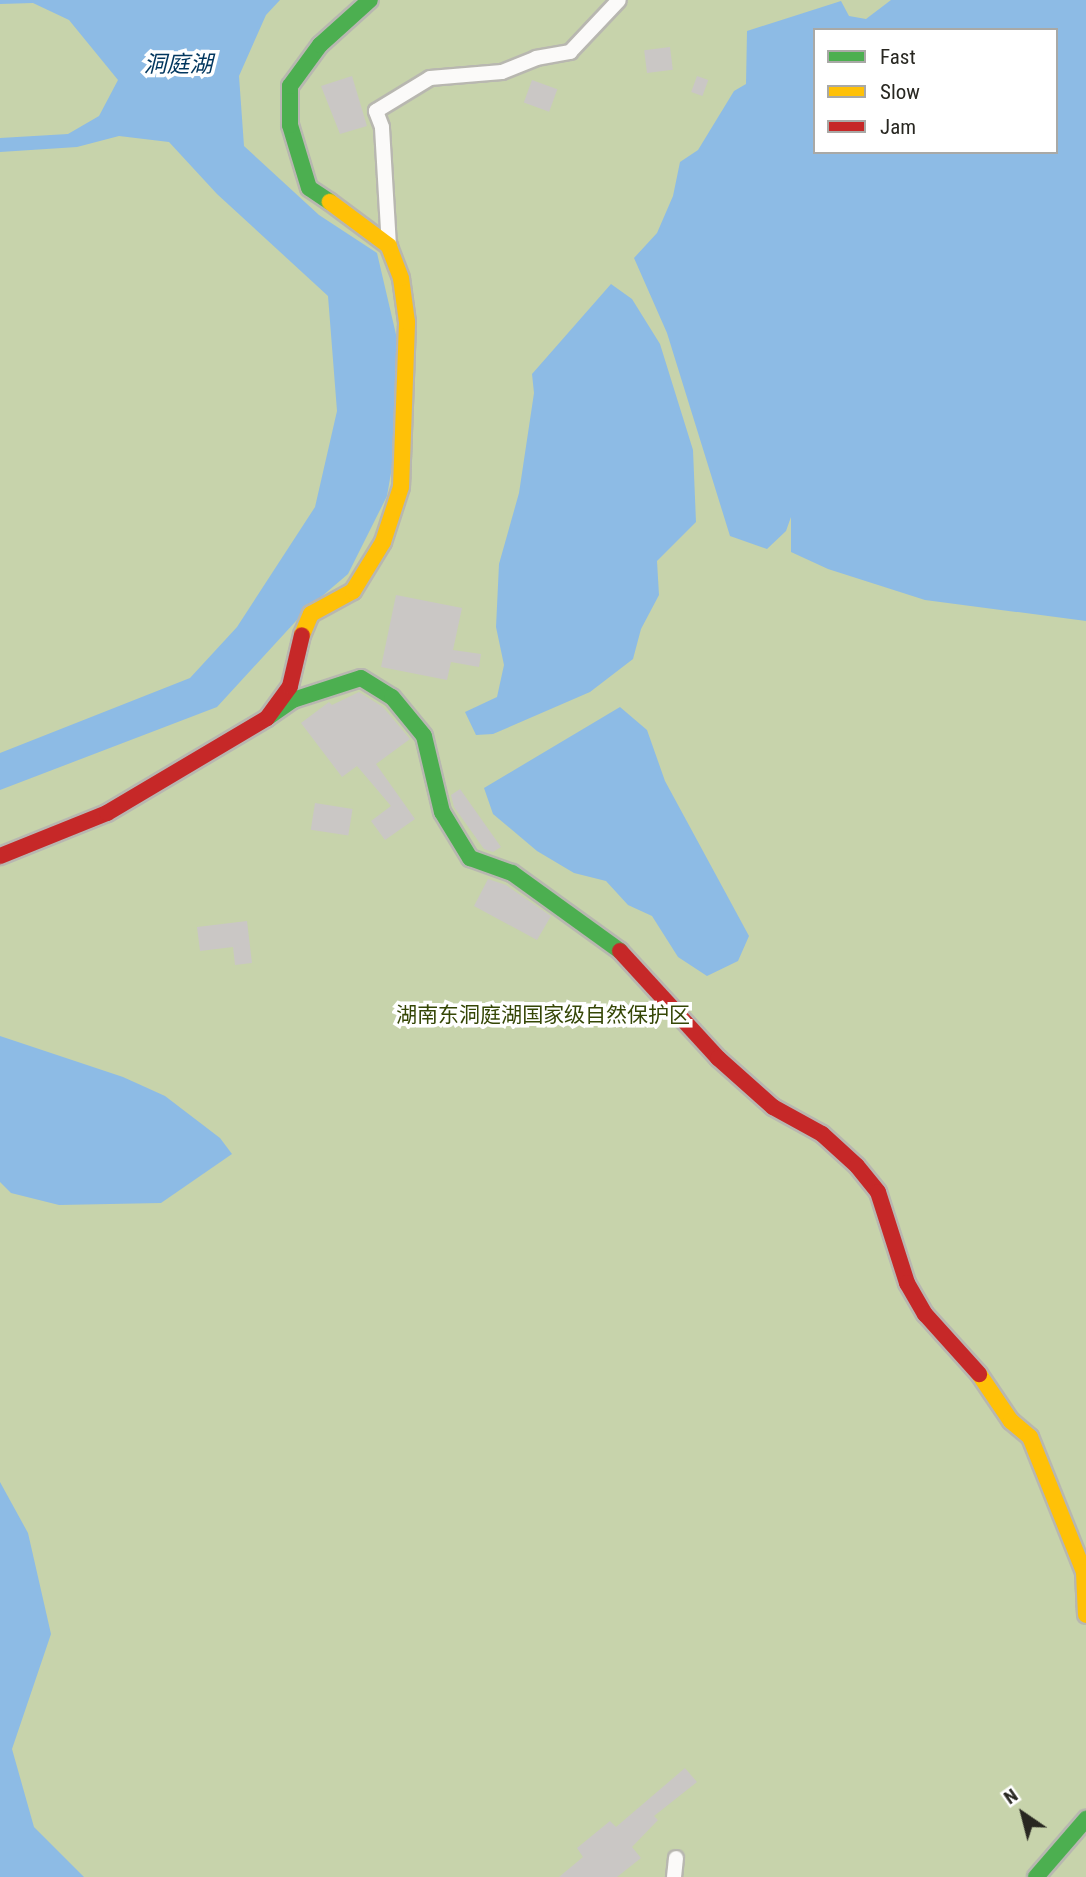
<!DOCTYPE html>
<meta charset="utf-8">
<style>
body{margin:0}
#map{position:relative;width:1086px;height:1877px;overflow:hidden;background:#e2e0d8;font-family:"Roboto Condensed","Noto Sans SC",sans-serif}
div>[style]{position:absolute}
.green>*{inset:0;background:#c7d3ab}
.water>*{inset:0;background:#8dbbe5}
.building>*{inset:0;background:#cac7c5;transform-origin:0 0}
.roads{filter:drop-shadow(2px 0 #b8b7b0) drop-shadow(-2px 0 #b8b7b0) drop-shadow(0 2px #b8b7b0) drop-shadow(0 -2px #b8b7b0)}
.street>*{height:14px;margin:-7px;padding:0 7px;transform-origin:7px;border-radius:7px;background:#fbfaf9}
.fast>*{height:16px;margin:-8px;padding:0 8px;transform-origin:8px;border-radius:8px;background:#4caf50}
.slow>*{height:16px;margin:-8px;padding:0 8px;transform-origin:8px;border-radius:8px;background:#ffc107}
.jam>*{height:16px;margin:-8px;padding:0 8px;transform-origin:8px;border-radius:8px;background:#c62828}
span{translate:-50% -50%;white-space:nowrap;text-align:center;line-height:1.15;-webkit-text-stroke:7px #fff;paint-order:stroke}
.park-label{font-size:21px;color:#354606}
.water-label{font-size:23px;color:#01365e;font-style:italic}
.legend{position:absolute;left:813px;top:28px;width:245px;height:126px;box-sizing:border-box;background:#fff;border:2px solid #a9a9a6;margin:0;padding:9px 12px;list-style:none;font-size:21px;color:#282721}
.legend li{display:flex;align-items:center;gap:14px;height:35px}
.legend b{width:35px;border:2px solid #a9a9a6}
.north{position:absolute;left:988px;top:1779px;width:70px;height:70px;-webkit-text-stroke:5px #fff;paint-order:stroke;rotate:325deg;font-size:19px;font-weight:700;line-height:28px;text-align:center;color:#282721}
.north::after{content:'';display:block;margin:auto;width:24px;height:32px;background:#282721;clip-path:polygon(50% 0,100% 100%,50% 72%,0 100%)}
</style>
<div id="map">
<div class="green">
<div style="clip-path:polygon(evenodd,0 0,1086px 0,1086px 1877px,0 1877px,0 0,815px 30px,1056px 30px,1056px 152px,815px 152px,815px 30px)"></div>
</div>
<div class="water">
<div style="clip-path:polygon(0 0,280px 0,266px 15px,239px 76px,244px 146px,319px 215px,377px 253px,398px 343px,400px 421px,387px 496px,348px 574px,307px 609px,217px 707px,0 790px,0 753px,190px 678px,237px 627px,315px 507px,337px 411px,328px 296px,217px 194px,169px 142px,119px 136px,77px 147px,0 152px,0 138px,68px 134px,99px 116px,118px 80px,69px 20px,33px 3px,0 4px)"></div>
<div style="clip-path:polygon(evenodd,891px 0,1086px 0,1086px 621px,925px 600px,828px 569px,791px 552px,791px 517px,786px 531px,767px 549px,730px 536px,667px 333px,634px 258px,657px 233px,673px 196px,680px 162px,698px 150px,734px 91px,746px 84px,747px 31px,841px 1px,849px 16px,866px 19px,891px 0,815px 30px,1056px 30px,1056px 152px,815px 152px,815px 30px)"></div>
<div style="clip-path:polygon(611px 284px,632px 299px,660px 344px,693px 450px,696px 522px,657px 561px,659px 595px,641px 629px,633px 659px,590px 692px,493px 734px,476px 735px,465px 712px,497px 697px,504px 665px,496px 627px,499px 564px,519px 493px,534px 393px,532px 374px)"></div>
<div style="clip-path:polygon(620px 707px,647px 730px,665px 781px,749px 936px,738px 961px,707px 976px,678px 957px,652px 916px,628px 905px,606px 881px,574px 873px,537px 851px,493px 814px,484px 788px)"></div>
<div style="clip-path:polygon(0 1036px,123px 1077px,165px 1096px,220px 1138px,232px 1154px,161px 1203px,59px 1205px,11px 1193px,0 1182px)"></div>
<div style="clip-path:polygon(0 1482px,28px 1533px,51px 1634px,12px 1749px,34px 1827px,84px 1877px,0 1877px)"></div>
</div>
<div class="building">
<div style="left:670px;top:47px;width:23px;height:26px;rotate:83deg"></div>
<div style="clip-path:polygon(352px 76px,367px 126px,340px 134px,321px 86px)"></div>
<div style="left:697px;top:76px;width:12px;height:17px;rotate:20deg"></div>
<div style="left:532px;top:80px;width:27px;height:24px;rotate:20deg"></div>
<div style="clip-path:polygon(396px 595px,462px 608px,453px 650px,481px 654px,479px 667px,451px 662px,447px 680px,381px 667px)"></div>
<div style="clip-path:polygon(359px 692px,383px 707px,410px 739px,376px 764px,415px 819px,385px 840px,371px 821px,391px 806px,357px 766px,342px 777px,301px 723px,329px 702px,332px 705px)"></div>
<div style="clip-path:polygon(460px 789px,501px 847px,493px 852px,484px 849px,454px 807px,451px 795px)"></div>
<div style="left:315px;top:803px;width:38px;height:27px;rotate:9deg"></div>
<div style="clip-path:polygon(488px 879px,506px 885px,551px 916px,537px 940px,474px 906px)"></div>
<div style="clip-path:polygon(247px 921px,252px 963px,235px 965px,233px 947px,200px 951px,197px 927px)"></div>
<div style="clip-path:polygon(685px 1768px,697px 1782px,654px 1816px,658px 1820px,632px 1847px,641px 1858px,617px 1877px,559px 1877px,583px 1857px,577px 1848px,610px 1821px,616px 1827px)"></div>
</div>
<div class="roads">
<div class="street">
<div style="left:389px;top:246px;width:119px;rotate:-93.4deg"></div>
<div style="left:382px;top:127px;width:17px;rotate:-111deg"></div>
<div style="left:376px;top:111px;width:63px;rotate:-31.4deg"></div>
<div style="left:430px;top:78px;width:72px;rotate:-4.8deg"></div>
<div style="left:502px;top:72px;width:37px;rotate:-22deg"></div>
<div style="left:536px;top:58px;width:35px;rotate:-10deg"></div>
<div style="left:570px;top:52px;width:71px;rotate:-46.7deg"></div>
<div style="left:674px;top:1877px;width:19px;rotate:-84deg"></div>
</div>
<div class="fast">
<div style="left:330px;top:202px;width:25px;rotate:-146deg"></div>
<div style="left:309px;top:188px;width:66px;rotate:-106.8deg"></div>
<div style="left:290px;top:125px;width:39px;rotate:-90deg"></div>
<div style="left:290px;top:86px;width:51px;rotate:-53.8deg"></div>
<div style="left:320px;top:45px;width:67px;rotate:-42deg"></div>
<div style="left:267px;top:718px;width:32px;rotate:-35deg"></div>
<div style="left:293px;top:700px;width:71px;rotate:-17.9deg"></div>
<div style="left:361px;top:678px;width:36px;rotate:32deg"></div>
<div style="left:392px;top:697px;width:50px;rotate:50.6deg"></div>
<div style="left:424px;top:736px;width:78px;rotate:76.7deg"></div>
<div style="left:442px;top:812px;width:54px;rotate:58.7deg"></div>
<div style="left:470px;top:858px;width:45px;rotate:19.7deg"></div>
<div style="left:512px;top:873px;width:133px;rotate:35.8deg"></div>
<div style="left:1036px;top:1877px;width:77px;rotate:-49.2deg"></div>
</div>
<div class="slow">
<div style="left:302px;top:635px;width:23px;rotate:-67deg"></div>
<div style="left:311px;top:614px;width:48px;rotate:-28.7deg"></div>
<div style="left:353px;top:591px;width:57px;rotate:-58.5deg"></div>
<div style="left:383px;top:542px;width:58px;rotate:-71.9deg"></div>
<div style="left:401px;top:487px;width:165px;rotate:-87.9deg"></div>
<div style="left:407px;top:322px;width:44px;rotate:-97.8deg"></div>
<div style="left:401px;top:278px;width:34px;rotate:-111deg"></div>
<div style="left:389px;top:246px;width:74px;rotate:-143.3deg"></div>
<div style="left:979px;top:1374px;width:57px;rotate:55.8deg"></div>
<div style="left:1011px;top:1421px;width:25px;rotate:40deg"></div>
<div style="left:1030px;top:1437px;width:145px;rotate:68.2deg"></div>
<div style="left:1084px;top:1572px;width:43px;rotate:87.3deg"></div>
</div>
<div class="jam">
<div style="left:0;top:856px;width:115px;rotate:-21.9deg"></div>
<div style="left:107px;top:813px;width:186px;rotate:-30.7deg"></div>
<div style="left:267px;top:718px;width:39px;rotate:-54deg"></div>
<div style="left:290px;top:686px;width:52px;rotate:-76.8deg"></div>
<div style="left:620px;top:951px;width:145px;rotate:47.5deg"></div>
<div style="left:718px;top:1058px;width:74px;rotate:41.7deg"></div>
<div style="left:773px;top:1107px;width:56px;rotate:28.9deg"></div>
<div style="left:822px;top:1134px;width:47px;rotate:42.4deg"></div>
<div style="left:857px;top:1166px;width:33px;rotate:51deg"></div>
<div style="left:878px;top:1192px;width:96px;rotate:72.3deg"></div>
<div style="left:907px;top:1283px;width:36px;rotate:60deg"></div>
<div style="left:925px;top:1314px;width:81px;rotate:48deg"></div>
</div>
</div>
<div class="park-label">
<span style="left:543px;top:1015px">湖南东洞庭湖国家级自然保护区</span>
</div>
<div class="water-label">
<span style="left:178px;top:65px">洞庭湖</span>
</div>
<ul class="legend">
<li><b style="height:9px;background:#4caf50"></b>Fast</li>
<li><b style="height:9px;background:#ffc107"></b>Slow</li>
<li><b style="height:9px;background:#c62828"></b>Jam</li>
</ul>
<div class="north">N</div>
</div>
